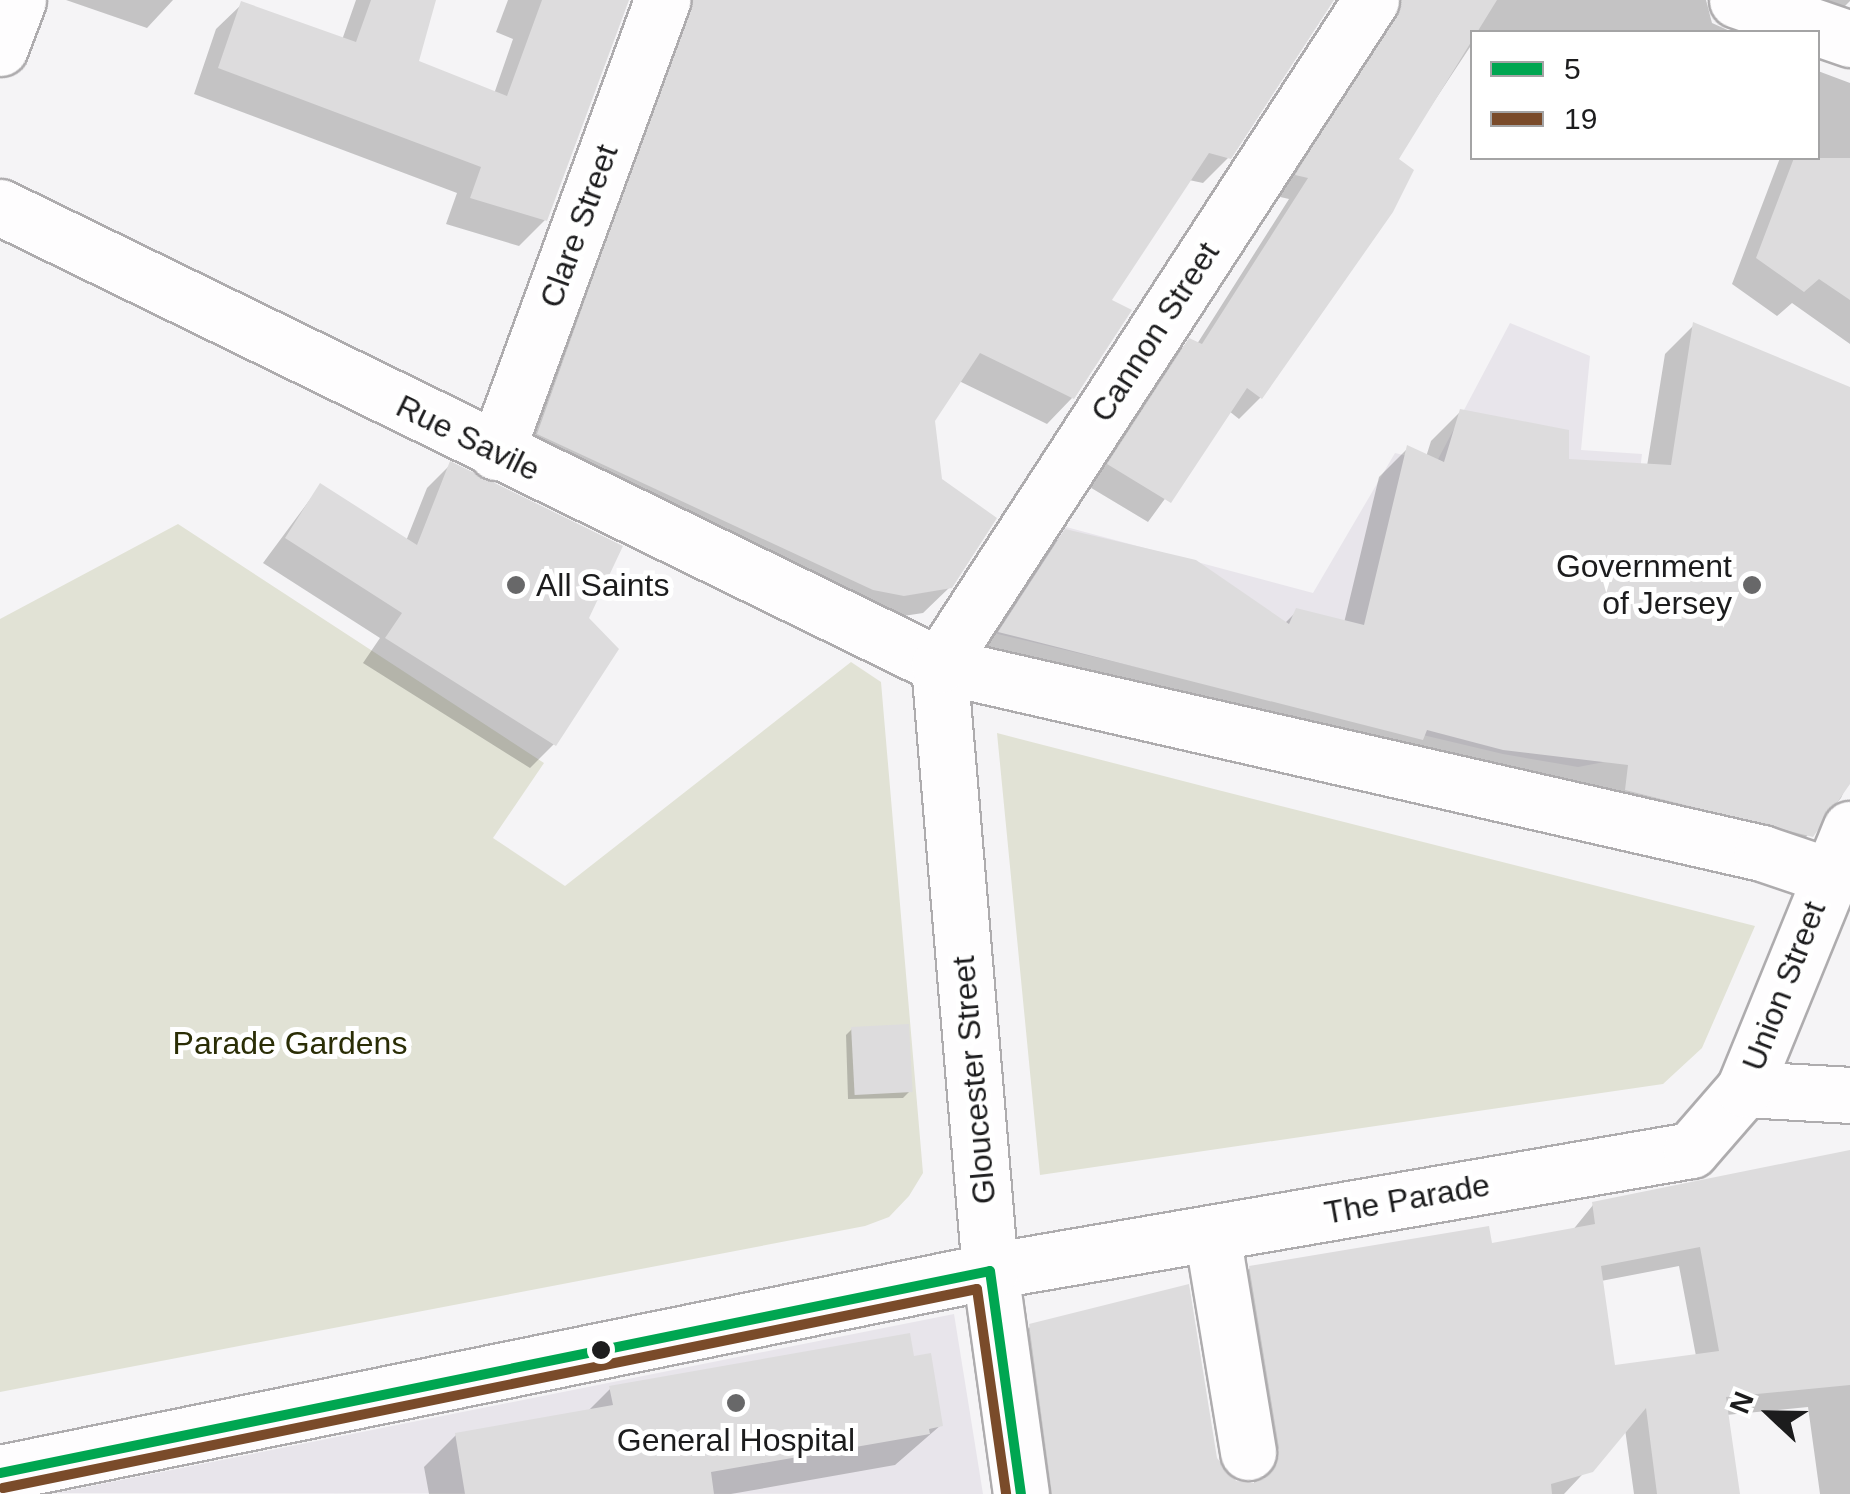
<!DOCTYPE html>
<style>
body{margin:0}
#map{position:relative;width:1850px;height:1494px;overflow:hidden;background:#f5f4f6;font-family:Arial,sans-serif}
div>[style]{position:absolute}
.built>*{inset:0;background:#e8e5eb}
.green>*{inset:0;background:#e1e2d5}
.shadow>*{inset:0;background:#0003}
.building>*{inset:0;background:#dddcdd;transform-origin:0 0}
.roads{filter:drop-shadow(2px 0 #aeacae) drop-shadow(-2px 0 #aeacae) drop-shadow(0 2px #aeacae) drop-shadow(0 -2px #aeacae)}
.minor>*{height:55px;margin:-27.5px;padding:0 27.5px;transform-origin:27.5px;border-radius:27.5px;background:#fefdfe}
.major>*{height:55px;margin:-27.5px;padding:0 27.5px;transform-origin:27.5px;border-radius:27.5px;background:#fefdfe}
.bus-1>*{height:10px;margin:-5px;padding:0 5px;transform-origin:5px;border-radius:5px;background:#00a651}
.bus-2>*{height:10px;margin:-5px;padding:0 5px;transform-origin:5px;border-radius:5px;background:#7a4b2a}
.dots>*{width:28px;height:28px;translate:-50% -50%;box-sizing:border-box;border:5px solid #fff;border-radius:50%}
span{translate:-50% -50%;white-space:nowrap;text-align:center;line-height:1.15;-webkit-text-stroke:10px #fff;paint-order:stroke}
.street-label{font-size:32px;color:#1c1c1d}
.poi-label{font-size:32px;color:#1c1c1d}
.right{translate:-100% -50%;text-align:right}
.left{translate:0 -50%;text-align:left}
.park-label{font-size:32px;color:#2a2d05}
.legend{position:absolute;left:1470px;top:30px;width:350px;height:130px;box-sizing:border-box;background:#fff;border:2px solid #a4a4a5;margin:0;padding:12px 18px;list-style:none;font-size:30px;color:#1c1c1d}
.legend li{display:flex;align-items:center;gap:20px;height:50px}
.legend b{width:50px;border:2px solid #a4a4a5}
.north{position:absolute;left:1720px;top:1364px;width:100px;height:100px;-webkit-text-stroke:8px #fff;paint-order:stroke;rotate:292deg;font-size:28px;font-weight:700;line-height:40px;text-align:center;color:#1c1c1d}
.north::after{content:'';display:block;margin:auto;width:35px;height:45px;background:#1c1c1d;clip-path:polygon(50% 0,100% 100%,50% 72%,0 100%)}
</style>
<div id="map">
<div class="built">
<div style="clip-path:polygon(1510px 323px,1590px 356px,1581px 450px,1642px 454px,1604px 762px,1578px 767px,1503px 754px,985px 631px,1055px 524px,1313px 593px,1395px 453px,1436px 463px)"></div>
<div style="clip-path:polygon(954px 1314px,983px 1494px,56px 1493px)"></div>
</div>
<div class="green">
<div style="clip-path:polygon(178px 524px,544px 763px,493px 838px,565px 886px,851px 662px,881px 682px,923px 1173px,909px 1196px,889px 1217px,865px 1226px,0 1392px,0 619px)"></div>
<div style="clip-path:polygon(997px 733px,1214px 789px,1755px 926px,1702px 1048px,1663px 1084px,1040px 1175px)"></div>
</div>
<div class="shadow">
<div style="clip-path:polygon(66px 0,173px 0,147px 28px)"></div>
<div style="clip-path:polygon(356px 0,433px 0,416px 62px,494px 94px,513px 39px,496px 32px,508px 0,626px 0,545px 220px,519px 246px,446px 224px,457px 193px,194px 94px,216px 29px,242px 4px,342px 40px)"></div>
<div style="clip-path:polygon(651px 0,1329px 0,1229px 157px,1203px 183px,1189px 180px,1109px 301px,1072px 398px,1047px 424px,959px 381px,932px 421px,950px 587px,923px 613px,877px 620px,513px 460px)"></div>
<div style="clip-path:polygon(1402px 0,1706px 0,1712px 23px,1732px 32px,1472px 32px,1472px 44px,1396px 159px,1391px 211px,1260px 398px,1239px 419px,1229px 411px,1148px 522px,1088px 486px,1168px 362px,1189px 341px,1197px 344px,1289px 199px,1276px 196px)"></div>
<div style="clip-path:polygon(1752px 0,1850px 0,1850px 1px,1831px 20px)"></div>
<div style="clip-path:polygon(1818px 71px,1850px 83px,1850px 344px,1792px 303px,1777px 316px,1732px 284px,1780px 158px,1818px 158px)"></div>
<div style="clip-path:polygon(1694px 325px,1850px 390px,1850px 778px,1841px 798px,1781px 865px,971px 661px,1036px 562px,1065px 532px,1284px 624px,1297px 611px,1344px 623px,1379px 477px,1408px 448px,1426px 457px,1431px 441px,1461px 411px,1566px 461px,1647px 466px,1665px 354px)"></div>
<div style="clip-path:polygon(451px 464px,554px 744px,530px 768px,363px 663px,380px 638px,263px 563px,320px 486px,406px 541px,427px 488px)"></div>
<div style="clip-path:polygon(852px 1029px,910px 1091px,903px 1098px,848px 1099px,846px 1035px)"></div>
<div style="clip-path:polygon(evenodd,1850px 1153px,1850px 1494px,1820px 1494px,1808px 1407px,1726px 1415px,1738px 1494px,1634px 1494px,1625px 1429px,1564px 1494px,1029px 1494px,1009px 1348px,1030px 1327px,1215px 1459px,1235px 1483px,1253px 1485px,1259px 1471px,1229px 1289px,1250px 1268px,1490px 1245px,1572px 1231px,1593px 1205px,1850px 1153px,1679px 1266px,1696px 1356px,1613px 1368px,1601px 1281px,1679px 1266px)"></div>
<div style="clip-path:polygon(912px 1359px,941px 1425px,895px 1465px,731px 1494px,429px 1494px,424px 1467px,456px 1435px,586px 1413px,611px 1388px)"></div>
</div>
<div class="building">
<div style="clip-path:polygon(371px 0,436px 0,419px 61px,507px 96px,542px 0,629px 0,547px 221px,470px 198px,481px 167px,218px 68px,241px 1px,356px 42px)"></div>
<div style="clip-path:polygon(692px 0,1334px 0,1231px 159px,1209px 153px,1112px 300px,1132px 310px,1074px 399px,980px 353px,935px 421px,942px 479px,997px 518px,952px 588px,904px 596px,873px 590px,537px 434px)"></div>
<div style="clip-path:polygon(1402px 0,1497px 0,1399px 159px,1414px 170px,1393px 212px,1262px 399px,1247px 388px,1171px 503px,1107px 464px,1189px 338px,1202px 344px,1308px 178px,1295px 175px)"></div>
<div style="clip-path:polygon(1794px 158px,1850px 158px,1850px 300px,1819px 279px,1804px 292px,1756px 258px)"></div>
<div style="clip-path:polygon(1693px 322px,1850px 387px,1850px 784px,1813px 837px,1625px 790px,1628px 765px,1503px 750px,1427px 730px,1423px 740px,998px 632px,1065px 529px,1196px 560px,1289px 624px,1296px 608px,1364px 625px,1407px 445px,1444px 462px,1460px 409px,1569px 430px,1569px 459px,1671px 465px)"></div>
<div style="clip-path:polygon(450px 461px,623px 546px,589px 618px,619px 649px,556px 746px,385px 638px,402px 613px,285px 538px,320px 483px,417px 545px)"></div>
<div style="left:909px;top:1024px;width:68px;height:58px;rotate:87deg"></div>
<div style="clip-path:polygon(evenodd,1850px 1150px,1850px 1385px,1726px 1397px,1740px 1494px,1657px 1494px,1646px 1408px,1593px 1472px,1551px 1484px,1552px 1494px,1052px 1494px,1029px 1324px,1189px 1284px,1217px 1458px,1236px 1481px,1254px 1483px,1268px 1475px,1279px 1448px,1249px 1266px,1489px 1226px,1492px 1243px,1595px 1224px,1592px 1202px,1850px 1150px,1700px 1247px,1719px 1351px,1615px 1365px,1601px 1266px,1700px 1247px)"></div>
<div style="clip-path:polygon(910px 1333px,914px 1356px,931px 1353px,943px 1426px,929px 1429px,930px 1434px,711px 1472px,714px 1494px,465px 1494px,455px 1433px,613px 1405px,609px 1386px)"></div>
</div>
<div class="roads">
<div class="minor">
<div style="left:0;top:48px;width:51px;rotate:-69.4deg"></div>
<div style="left:0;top:207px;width:1045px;rotate:26deg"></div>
<div style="left:939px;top:665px;width:844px;rotate:12.87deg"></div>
<div style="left:1762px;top:853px;width:69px;rotate:18.7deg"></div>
<div style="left:496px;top:452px;width:482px;rotate:-69.8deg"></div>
<div style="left:1744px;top:1089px;width:106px;rotate:3.2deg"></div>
<div style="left:1212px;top:1234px;width:221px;rotate:80.6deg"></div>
</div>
<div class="major">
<div style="left:1737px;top:0;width:120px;rotate:19deg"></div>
<div style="left:0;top:1473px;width:1010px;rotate:-11.53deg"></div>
<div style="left:990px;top:1271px;width:711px;rotate:-9.79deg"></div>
<div style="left:1691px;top:1150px;width:81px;rotate:-49deg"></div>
<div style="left:1744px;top:1089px;width:281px;rotate:-67.8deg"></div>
<div style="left:1021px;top:1494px;width:225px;rotate:-97.9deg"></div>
<div style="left:990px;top:1271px;width:608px;rotate:-94.81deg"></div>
<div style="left:939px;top:665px;width:793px;rotate:-56.99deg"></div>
</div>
</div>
<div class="bus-1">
<div style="left:0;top:1473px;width:1010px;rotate:-11.53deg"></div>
<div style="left:990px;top:1271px;width:225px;rotate:82.1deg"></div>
</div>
<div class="bus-2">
<div style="left:3px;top:1488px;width:994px;rotate:-11.55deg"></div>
<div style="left:977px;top:1289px;width:207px;rotate:81.9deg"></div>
</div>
<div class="dots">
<div style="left:516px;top:585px;background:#686869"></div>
<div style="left:1752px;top:585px;background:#686869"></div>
<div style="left:601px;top:1350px;background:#1c1c1d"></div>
<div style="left:736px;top:1403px;background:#686869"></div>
</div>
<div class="street-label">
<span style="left:579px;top:226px;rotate:-70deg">Clare Street</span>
<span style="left:1155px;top:332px;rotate:-57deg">Cannon Street</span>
<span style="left:468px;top:438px;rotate:26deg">Rue Savile</span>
<span style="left:1784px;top:986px;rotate:-69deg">Union Street</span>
<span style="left:974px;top:1080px;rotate:-95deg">Gloucester Street</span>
<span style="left:1407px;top:1199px;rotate:-10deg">The Parade</span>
</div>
<div class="poi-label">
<span class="right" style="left:1732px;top:585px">Government<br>of Jersey</span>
<span class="left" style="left:536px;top:585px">All Saints</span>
<span style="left:736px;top:1440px">General Hospital</span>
</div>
<div class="park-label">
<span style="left:290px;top:1043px">Parade Gardens</span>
</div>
<ul class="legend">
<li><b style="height:12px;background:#00a651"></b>5</li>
<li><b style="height:12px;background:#7a4b2a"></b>19</li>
</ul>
<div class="north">N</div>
</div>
